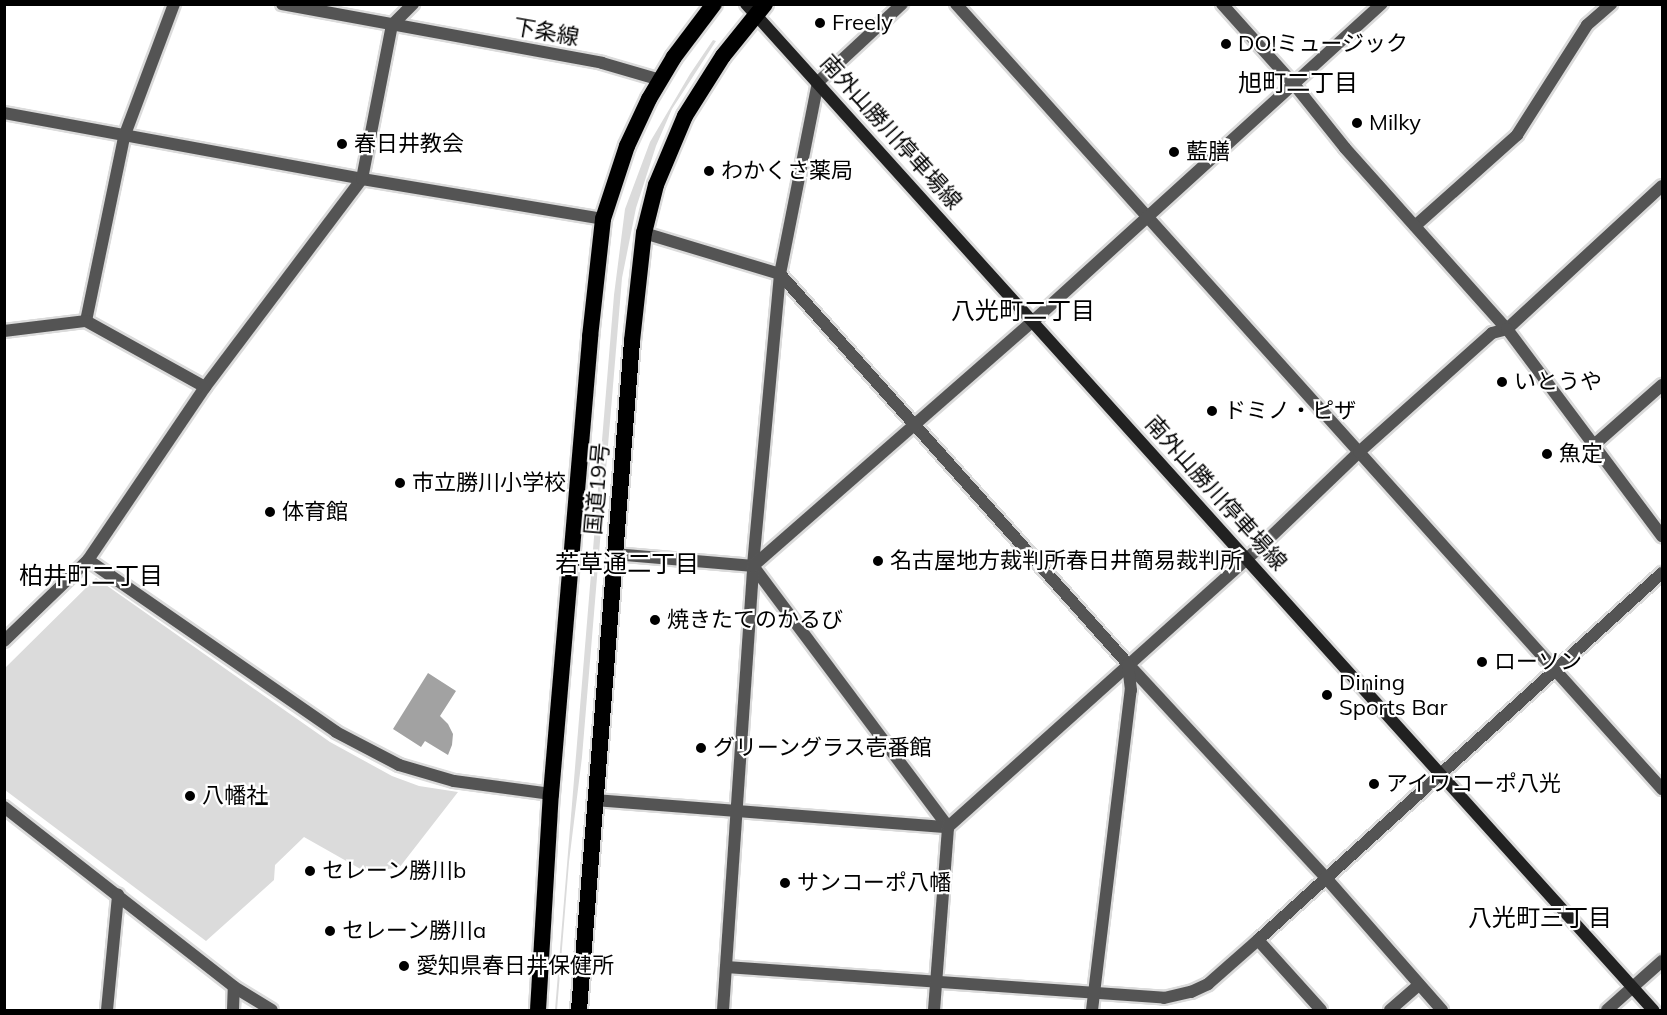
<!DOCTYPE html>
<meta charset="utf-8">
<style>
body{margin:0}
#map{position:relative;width:1667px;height:1015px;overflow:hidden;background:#fff;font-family:Mulish,"Noto Sans JP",sans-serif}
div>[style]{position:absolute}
.green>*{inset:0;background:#dbdbdb}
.water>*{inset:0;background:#a2a2a2}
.roads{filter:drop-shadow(2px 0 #dbdbdb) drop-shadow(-2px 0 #dbdbdb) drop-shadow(0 2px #dbdbdb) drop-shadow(0 -2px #dbdbdb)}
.minor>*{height:12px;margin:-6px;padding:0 6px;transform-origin:6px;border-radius:6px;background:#545454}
.tertiary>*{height:12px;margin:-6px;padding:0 6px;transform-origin:6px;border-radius:6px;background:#545454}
.secondary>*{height:12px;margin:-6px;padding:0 6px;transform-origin:6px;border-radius:6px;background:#212121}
.trunk>*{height:16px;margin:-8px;padding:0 8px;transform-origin:8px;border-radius:8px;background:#000}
.dots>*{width:16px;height:16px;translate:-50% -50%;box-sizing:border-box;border:3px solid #fff;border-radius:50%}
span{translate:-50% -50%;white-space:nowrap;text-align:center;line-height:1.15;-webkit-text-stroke:4.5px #fff;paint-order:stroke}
.poi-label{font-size:22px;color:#000}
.left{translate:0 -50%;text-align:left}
.street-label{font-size:22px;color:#000}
.neighbourhood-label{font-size:24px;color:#000}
.frame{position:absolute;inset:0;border:6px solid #000;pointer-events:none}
</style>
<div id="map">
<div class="green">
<div style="clip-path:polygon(713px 40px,716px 41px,672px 109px,656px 146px,636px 208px,622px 278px,582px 757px,569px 862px,557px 1010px,555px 1010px,614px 295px,625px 209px,650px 142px,690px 74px)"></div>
<div style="clip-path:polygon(96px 578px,330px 742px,392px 776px,419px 786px,458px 792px,399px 868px,364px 871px,304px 837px,275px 865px,274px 880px,206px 941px,5px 790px,5px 668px)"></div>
</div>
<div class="water">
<div style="clip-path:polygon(428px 673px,456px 691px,440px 716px,448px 724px,453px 734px,452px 745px,448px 755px,425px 741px,421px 747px,393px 729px)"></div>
</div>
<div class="roads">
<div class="minor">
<div style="left:902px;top:4px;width:115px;rotate:137.1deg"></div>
<div style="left:818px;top:82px;width:196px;rotate:101.2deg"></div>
<div style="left:780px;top:274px;width:293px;rotate:95.3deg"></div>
<div style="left:753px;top:566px;width:326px;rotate:53.2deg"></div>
<div style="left:956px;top:4px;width:1056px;rotate:48.03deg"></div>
<div style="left:4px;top:113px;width:364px;rotate:10.4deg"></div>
<div style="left:362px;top:179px;width:244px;rotate:9.4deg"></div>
<div style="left:1415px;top:226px;width:137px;rotate:-41.7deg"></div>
<div style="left:1517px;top:135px;width:130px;rotate:-57.5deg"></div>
<div style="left:1587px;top:25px;width:32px;rotate:-41deg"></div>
<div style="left:644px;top:233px;width:142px;rotate:16.8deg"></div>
<div style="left:780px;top:274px;width:523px;rotate:48.26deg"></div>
<div style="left:1128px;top:664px;width:292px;rotate:47.2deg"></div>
<div style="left:1326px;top:878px;width:176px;rotate:48.7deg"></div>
<div style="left:86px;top:321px;width:188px;rotate:-78.3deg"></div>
<div style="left:124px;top:137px;width:142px;rotate:-69.4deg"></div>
<div style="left:4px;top:331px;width:83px;rotate:-7deg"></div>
<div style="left:86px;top:321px;width:136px;rotate:29deg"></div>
<div style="left:1594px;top:445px;width:91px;rotate:-41.4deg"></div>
<div style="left:614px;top:554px;width:140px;rotate:4.9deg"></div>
<div style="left:88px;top:560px;width:302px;rotate:34.7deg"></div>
<div style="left:336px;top:732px;width:71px;rotate:27.6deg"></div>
<div style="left:399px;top:765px;width:57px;rotate:16.2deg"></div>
<div style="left:454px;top:781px;width:98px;rotate:7.6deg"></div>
<div style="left:4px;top:641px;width:117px;rotate:-44deg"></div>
<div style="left:88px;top:560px;width:209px;rotate:-55.9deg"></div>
<div style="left:205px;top:387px;width:261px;rotate:-53deg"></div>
<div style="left:362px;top:179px;width:157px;rotate:-79deg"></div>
<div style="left:392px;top:25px;width:30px;rotate:-45deg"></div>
<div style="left:594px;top:800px;width:355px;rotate:4.4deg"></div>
<div style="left:4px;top:807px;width:292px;rotate:38deg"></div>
<div style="left:234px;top:987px;width:44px;rotate:31.2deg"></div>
<div style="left:1258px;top:940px;width:94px;rotate:48deg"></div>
<div style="left:726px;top:967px;width:439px;rotate:4deg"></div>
<div style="left:1164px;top:998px;width:28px;rotate:-13deg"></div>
<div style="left:1191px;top:992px;width:19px;rotate:-25deg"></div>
<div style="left:1208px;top:984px;width:67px;rotate:-41.3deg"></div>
<div style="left:1258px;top:940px;width:546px;rotate:-42.25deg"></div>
<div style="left:107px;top:1010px;width:116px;rotate:-84.5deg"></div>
<div style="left:233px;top:1010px;width:23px;rotate:-88deg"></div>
<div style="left:723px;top:1010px;width:445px;rotate:-86.1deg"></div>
<div style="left:753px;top:566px;width:371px;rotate:-41.2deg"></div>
<div style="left:1032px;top:322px;width:473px;rotate:-42.3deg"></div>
<div style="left:934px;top:1010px;width:184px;rotate:-85.6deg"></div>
<div style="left:948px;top:827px;width:418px;rotate:-41.9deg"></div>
<div style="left:1259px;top:548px;width:139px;rotate:-43.8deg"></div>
<div style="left:1359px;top:452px;width:178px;rotate:-41.8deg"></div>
<div style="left:1492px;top:333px;width:16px;rotate:-15deg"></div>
<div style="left:1507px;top:329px;width:211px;rotate:-42.7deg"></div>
<div style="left:1092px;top:1010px;width:322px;rotate:-83.1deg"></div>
<div style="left:1131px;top:690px;width:26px;rotate:-97deg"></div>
<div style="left:1390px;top:1010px;width:38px;rotate:-41deg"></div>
<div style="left:1607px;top:1010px;width:74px;rotate:-41.7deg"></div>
</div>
<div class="tertiary">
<div style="left:282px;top:4px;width:325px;rotate:10.4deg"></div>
<div style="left:602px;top:63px;width:60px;rotate:16.3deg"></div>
<div style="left:1222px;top:4px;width:106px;rotate:48.1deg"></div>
<div style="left:1293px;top:83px;width:83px;rotate:51.3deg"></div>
<div style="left:1345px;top:148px;width:243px;rotate:48.2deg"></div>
<div style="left:1507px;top:329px;width:259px;rotate:53.2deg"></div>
</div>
<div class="secondary">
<div style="left:746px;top:4px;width:1355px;rotate:47.96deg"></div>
</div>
<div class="trunk">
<div style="left:538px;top:1010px;width:216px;rotate:-86.6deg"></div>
<div style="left:551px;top:794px;width:459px;rotate:-85.1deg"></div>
<div style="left:590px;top:337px;width:119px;rotate:-83.7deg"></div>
<div style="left:603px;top:219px;width:77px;rotate:-71.8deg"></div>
<div style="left:627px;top:146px;width:52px;rotate:-64.9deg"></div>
<div style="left:649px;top:99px;width:49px;rotate:-59.2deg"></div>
<div style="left:674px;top:57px;width:66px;rotate:-53deg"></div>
<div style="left:579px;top:1010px;width:671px;rotate:-85.47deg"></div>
<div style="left:632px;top:341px;width:109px;rotate:-83.7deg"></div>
<div style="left:644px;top:233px;width:49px;rotate:-76deg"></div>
<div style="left:656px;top:185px;width:75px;rotate:-67.2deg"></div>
<div style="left:685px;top:116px;width:71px;rotate:-57.7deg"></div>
<div style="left:723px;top:56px;width:67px;rotate:-51.1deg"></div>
</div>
</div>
<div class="dots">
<div style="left:820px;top:23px;background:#000"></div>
<div style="left:1226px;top:44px;background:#000"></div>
<div style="left:1357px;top:123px;background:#000"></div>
<div style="left:342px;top:144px;background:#000"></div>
<div style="left:1174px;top:152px;background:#000"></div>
<div style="left:709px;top:171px;background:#000"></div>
<div style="left:1502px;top:382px;background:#000"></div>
<div style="left:1212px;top:411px;background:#000"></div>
<div style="left:1547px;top:454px;background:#000"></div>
<div style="left:400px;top:483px;background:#000"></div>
<div style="left:270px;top:512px;background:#000"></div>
<div style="left:878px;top:561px;background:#000"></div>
<div style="left:655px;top:620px;background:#000"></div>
<div style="left:1482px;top:662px;background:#000"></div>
<div style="left:1327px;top:695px;background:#000"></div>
<div style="left:701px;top:748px;background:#000"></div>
<div style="left:1374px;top:784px;background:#000"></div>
<div style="left:190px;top:796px;background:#000"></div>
<div style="left:310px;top:871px;background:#000"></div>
<div style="left:785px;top:883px;background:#000"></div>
<div style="left:330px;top:931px;background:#000"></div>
<div style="left:404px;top:966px;background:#000"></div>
</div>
<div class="poi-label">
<span class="left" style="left:832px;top:23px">Freely</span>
<span class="left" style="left:1238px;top:44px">DO!ミュージック</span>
<span class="left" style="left:1369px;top:123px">Milky</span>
<span class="left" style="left:354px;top:144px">春日井教会</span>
<span class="left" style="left:1186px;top:152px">藍膳</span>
<span class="left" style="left:721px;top:171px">わかくさ薬局</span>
<span class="left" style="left:1514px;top:382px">いとうや</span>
<span class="left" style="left:1224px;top:411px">ドミノ・ピザ</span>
<span class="left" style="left:1559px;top:454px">魚定</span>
<span class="left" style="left:412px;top:483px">市立勝川小学校</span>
<span class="left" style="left:282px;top:512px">体育館</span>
<span class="left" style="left:890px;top:561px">名古屋地方裁判所春日井簡易裁判所</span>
<span class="left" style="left:667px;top:620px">焼きたてのかるび</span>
<span class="left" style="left:1494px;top:662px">ローソン</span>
<span class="left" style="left:1339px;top:695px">Dining<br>Sports Bar</span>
<span class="left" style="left:713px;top:748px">グリーングラス壱番館</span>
<span class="left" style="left:1386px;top:784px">アイワコーポ八光</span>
<span class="left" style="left:202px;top:796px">八幡社</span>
<span class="left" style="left:322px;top:871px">セレーン勝川b</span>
<span class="left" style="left:797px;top:883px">サンコーポ八幡</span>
<span class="left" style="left:342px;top:931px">セレーン勝川a</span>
<span class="left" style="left:416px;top:966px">愛知県春日井保健所</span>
</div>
<div class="street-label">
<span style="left:546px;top:32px;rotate:10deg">下条線</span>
<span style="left:891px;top:132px;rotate:48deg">南外山勝川停車場線</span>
<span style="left:597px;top:489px;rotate:-85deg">国道19号</span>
<span style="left:1216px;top:493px;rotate:48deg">南外山勝川停車場線</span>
</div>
<div class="neighbourhood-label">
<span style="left:1298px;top:83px">旭町二丁目</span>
<span style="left:1023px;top:311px">八光町二丁目</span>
<span style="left:627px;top:564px">若草通二丁目</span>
<span style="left:91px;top:576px">柏井町二丁目</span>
<span style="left:1540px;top:918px">八光町三丁目</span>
</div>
<div class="frame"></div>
</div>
